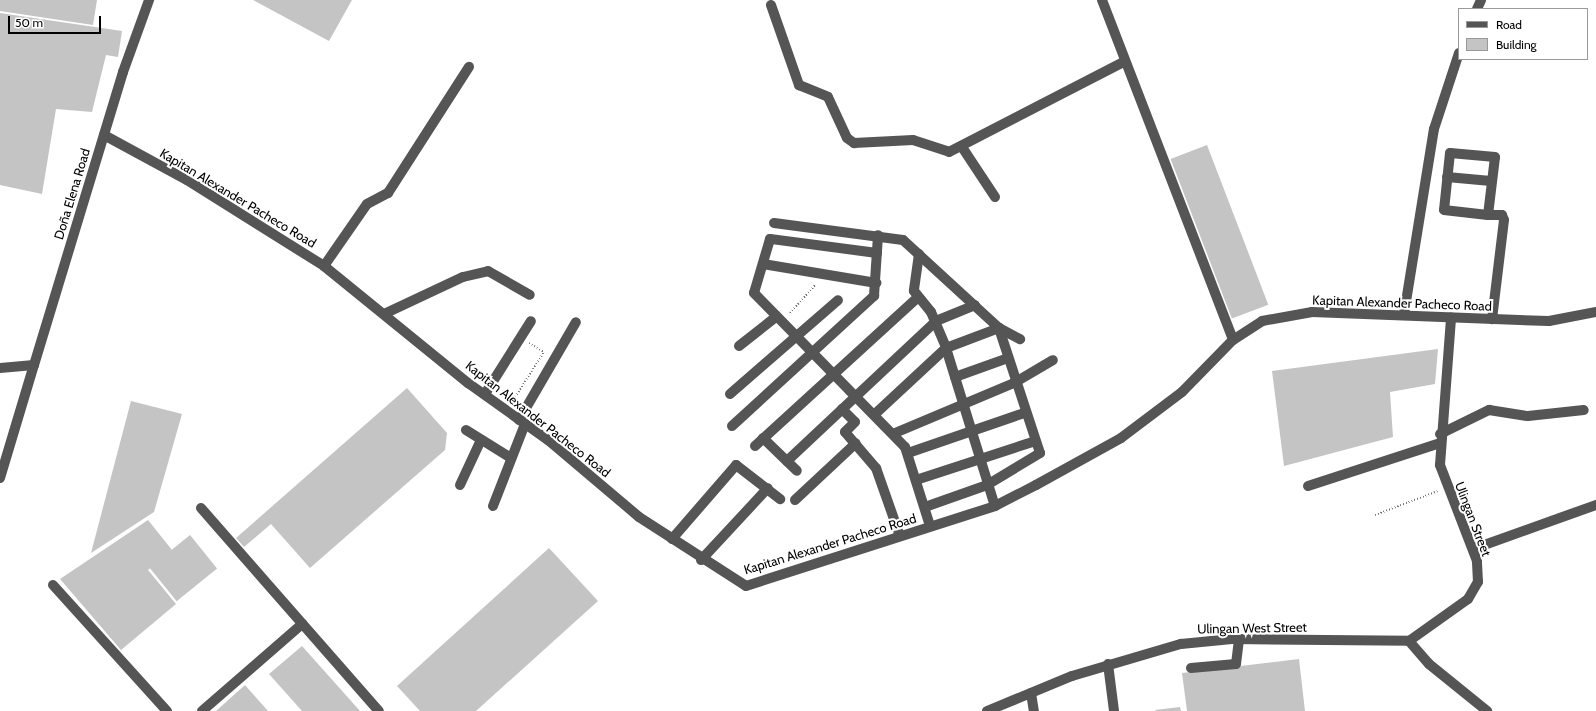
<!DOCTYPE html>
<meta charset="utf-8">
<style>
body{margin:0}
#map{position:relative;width:1596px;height:711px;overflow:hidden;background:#fff;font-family:Cabin,sans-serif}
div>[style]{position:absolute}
.building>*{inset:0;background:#c4c4c4;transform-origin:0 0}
.path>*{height:2px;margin-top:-1px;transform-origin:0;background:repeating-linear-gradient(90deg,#777 0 1px,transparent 0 3px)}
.minor>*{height:10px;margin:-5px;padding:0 5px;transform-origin:5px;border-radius:5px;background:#555}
span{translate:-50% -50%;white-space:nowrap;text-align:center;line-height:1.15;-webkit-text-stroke:4px #fff;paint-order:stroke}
.street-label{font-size:13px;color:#000}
.legend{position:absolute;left:1458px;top:8px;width:130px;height:52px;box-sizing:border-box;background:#fff;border:1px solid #999;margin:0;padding:5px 7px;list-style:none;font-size:12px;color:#000}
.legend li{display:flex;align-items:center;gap:8px;height:20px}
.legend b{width:20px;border:1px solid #999}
.scale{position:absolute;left:8px;top:16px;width:93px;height:18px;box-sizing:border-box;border:2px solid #000;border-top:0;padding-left:5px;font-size:12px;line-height:14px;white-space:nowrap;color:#000;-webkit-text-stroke:3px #fff;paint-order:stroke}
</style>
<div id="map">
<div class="building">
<div style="clip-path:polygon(0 0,97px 0,93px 25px,0 11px)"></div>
<div style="clip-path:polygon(253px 0,352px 0,329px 41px)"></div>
<div style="clip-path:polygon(0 13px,122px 31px,118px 57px,106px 55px,92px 112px,56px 109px,42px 194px,0 185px)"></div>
<div style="left:1207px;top:145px;width:171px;height:39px;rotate:69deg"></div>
<div style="clip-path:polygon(1438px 349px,1435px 384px,1390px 392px,1393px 437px,1284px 466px,1272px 371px)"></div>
<div style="clip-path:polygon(407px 388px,447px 433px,445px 450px,310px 568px,271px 524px,244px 547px,236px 538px)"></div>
<div style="clip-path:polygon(131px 401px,182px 414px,154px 512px,91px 553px)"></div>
<div style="clip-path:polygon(148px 520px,172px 550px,148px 570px,176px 604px,121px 650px,60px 579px)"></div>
<div style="left:190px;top:535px;width:43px;height:52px;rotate:51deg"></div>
<div style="clip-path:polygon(549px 548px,598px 601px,476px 711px,420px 711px,397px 686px)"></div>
<div style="clip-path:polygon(302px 646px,360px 711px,302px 711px,269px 674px)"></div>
<div style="clip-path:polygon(1299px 659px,1305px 711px,1187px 711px,1182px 673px)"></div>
<div style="clip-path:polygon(245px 685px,268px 711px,216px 711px)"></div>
<div style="clip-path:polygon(1180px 707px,1181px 711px,1156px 711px,1155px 710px)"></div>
</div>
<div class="path">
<div style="left:790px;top:313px;width:39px;rotate:-48deg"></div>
<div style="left:529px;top:343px;width:17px;rotate:31deg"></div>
<div style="left:512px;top:402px;width:59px;rotate:-57.4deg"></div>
<div style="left:1375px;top:515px;width:67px;rotate:-20.9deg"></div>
</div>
<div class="minor">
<div style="left:1102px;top:0;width:364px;rotate:68.9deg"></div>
<div style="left:771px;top:5px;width:85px;rotate:70.7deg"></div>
<div style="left:799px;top:85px;width:31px;rotate:22deg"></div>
<div style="left:828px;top:97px;width:45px;rotate:65.1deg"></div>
<div style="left:847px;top:138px;width:9px;rotate:36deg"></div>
<div style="left:854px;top:143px;width:59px;rotate:-2.9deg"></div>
<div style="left:913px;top:140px;width:38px;rotate:18deg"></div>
<div style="left:949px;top:152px;width:198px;rotate:-27.3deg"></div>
<div style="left:1477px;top:9px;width:10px;rotate:-66deg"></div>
<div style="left:104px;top:135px;width:94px;rotate:28.5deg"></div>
<div style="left:187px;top:180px;width:162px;rotate:32.1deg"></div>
<div style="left:324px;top:266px;width:186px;rotate:39.1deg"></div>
<div style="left:468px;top:383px;width:98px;rotate:35.5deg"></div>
<div style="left:548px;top:440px;width:119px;rotate:40.2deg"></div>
<div style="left:639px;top:517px;width:127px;rotate:32.8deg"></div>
<div style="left:746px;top:586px;width:262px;rotate:-17.8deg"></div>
<div style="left:995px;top:506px;width:46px;rotate:-27.1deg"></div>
<div style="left:1036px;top:485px;width:97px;rotate:-28.9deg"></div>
<div style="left:1121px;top:438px;width:76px;rotate:-37deg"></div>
<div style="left:1182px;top:392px;width:73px;rotate:-45.6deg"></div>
<div style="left:1233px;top:340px;width:35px;rotate:-33deg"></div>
<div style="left:1262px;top:321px;width:51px;rotate:-10.2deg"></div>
<div style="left:1312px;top:312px;width:237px;rotate:2.2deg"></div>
<div style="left:1549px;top:321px;width:48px;rotate:-10.8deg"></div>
<div style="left:962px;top:147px;width:60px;rotate:56.6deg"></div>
<div style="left:1447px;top:177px;width:44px;rotate:5.2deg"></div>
<div style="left:1488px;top:215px;width:58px;rotate:-83.1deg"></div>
<div style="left:1495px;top:157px;width:45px;rotate:-174.9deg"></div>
<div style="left:1450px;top:153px;width:57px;rotate:96deg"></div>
<div style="left:1444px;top:210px;width:44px;rotate:6.5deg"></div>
<div style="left:1488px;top:215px;width:14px"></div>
<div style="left:1502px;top:215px;width:5px;rotate:68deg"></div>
<div style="left:1504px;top:220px;width:100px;rotate:96.9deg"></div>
<div style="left:774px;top:223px;width:130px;rotate:7.5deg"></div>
<div style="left:903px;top:240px;width:130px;rotate:42.5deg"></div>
<div style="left:999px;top:328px;width:24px;rotate:28deg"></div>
<div style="left:877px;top:253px;width:108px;rotate:-172.5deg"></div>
<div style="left:770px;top:239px;width:56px;rotate:106.5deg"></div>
<div style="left:754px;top:293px;width:216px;rotate:45.6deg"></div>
<div style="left:905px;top:447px;width:83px;rotate:72.4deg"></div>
<div style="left:919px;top:254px;width:37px;rotate:98deg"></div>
<div style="left:914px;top:291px;width:27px;rotate:51deg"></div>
<div style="left:931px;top:312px;width:39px;rotate:67deg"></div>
<div style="left:946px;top:348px;width:165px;rotate:72.8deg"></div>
<div style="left:763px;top:264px;width:115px;rotate:9.5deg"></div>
<div style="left:324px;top:266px;width:75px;rotate:-55.3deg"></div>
<div style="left:367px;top:204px;width:24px;rotate:-28deg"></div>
<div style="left:388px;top:193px;width:150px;rotate:-57.3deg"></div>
<div style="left:384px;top:314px;width:87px;rotate:-25.1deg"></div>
<div style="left:463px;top:277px;width:26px;rotate:-13deg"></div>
<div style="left:488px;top:271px;width:48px;rotate:29.7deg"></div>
<div style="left:1404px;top:314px;width:187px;rotate:-80.8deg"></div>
<div style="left:1434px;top:129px;width:80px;rotate:-71.8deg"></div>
<div style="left:739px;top:346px;width:48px;rotate:-38.3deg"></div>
<div style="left:0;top:368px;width:34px;rotate:-5deg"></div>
<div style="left:34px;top:365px;width:306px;rotate:-73.1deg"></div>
<div style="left:123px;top:72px;width:77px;rotate:-70.1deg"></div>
<div style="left:955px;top:377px;width:56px;rotate:-19.7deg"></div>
<div style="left:485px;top:394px;width:86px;rotate:-57.8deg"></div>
<div style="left:730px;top:394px;width:143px;rotate:-41deg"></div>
<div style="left:842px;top:409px;width:18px;rotate:45deg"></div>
<div style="left:855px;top:422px;width:14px;rotate:135deg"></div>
<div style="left:845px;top:432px;width:48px;rotate:49.3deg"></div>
<div style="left:876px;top:468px;width:72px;rotate:70.6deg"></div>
<div style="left:875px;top:414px;width:97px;rotate:-42.9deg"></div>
<div style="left:946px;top:348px;width:57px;rotate:-20.7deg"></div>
<div style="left:519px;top:420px;width:113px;rotate:-59.8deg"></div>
<div style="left:732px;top:426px;width:193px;rotate:-42.5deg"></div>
<div style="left:874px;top:296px;width:61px;rotate:-86.2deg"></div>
<div style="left:466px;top:430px;width:53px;rotate:31.9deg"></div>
<div style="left:895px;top:433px;width:129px;rotate:-22.8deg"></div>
<div style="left:1014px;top:383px;width:45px;rotate:-30.5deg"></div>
<div style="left:1440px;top:434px;width:55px;rotate:-26.1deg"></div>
<div style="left:1489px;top:410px;width:39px;rotate:9deg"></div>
<div style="left:1528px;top:416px;width:56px;rotate:-6.1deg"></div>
<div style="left:763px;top:438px;width:47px;rotate:44.1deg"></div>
<div style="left:755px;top:446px;width:221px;rotate:-42.4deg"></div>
<div style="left:908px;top:453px;width:123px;rotate:-19deg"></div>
<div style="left:787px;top:461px;width:204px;rotate:-43.2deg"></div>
<div style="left:936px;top:321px;width:42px;rotate:-22.3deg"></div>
<div style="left:0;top:478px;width:118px;rotate:-73.3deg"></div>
<div style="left:916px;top:480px;width:125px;rotate:-18.1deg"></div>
<div style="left:460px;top:485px;width:50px;rotate:-65deg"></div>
<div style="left:1308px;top:486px;width:139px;rotate:-18deg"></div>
<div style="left:795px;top:500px;width:83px;rotate:-43.1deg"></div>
<div style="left:493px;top:506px;width:88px;rotate:-68.7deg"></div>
<div style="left:925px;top:507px;width:66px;rotate:-19.5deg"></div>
<div style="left:987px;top:485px;width:62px;rotate:-31.1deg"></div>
<div style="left:1040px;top:453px;width:132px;rotate:-108.2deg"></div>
<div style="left:201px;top:508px;width:270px;rotate:48.8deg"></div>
<div style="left:672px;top:539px;width:98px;rotate:-49.1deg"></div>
<div style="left:736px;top:465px;width:56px;rotate:37.7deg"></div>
<div style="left:1473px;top:549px;width:131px;rotate:-19.7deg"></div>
<div style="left:701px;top:560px;width:98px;rotate:-47.1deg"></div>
<div style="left:53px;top:585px;width:170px;rotate:47.9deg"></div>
<div style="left:1409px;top:641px;width:72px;rotate:-35.4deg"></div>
<div style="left:1468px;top:599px;width:20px;rotate:-60deg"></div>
<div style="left:1478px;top:582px;width:21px;rotate:-93deg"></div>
<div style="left:1477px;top:561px;width:103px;rotate:-111.1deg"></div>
<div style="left:1440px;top:465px;width:148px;rotate:-85.7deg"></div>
<div style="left:1409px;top:641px;width:30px;rotate:49deg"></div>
<div style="left:1429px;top:664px;width:75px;rotate:39deg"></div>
<div style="left:1108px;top:664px;width:47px;rotate:82.7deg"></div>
<div style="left:1191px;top:668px;width:45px;rotate:-5.1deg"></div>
<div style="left:1236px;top:664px;width:25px;rotate:-83deg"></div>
<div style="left:1031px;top:693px;width:18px;rotate:81deg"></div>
<div style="left:202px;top:711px;width:133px;rotate:-41deg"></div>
<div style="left:987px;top:711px;width:92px;rotate:-22.4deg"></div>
<div style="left:1072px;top:676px;width:114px;rotate:-16.4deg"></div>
<div style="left:1181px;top:644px;width:51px;rotate:-5.6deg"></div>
<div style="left:1232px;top:639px;width:177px;rotate:0.6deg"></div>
</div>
<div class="street-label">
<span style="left:72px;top:194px;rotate:-73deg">Doña Elena Road</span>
<span style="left:238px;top:198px;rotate:31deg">Kapitan Alexander Pacheco Road</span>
<span style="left:1402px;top:303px;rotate:2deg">Kapitan Alexander Pacheco Road</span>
<span style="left:538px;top:419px;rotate:38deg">Kapitan Alexander Pacheco Road</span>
<span style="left:1473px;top:519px;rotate:69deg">Ulingan Street</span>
<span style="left:830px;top:544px;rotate:-17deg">Kapitan Alexander Pacheco Road</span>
<span style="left:1252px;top:628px;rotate:-1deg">Ulingan West Street</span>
</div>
<ul class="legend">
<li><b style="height:5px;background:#555"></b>Road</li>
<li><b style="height:11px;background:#c4c4c4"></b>Building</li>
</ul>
<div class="scale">50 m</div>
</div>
